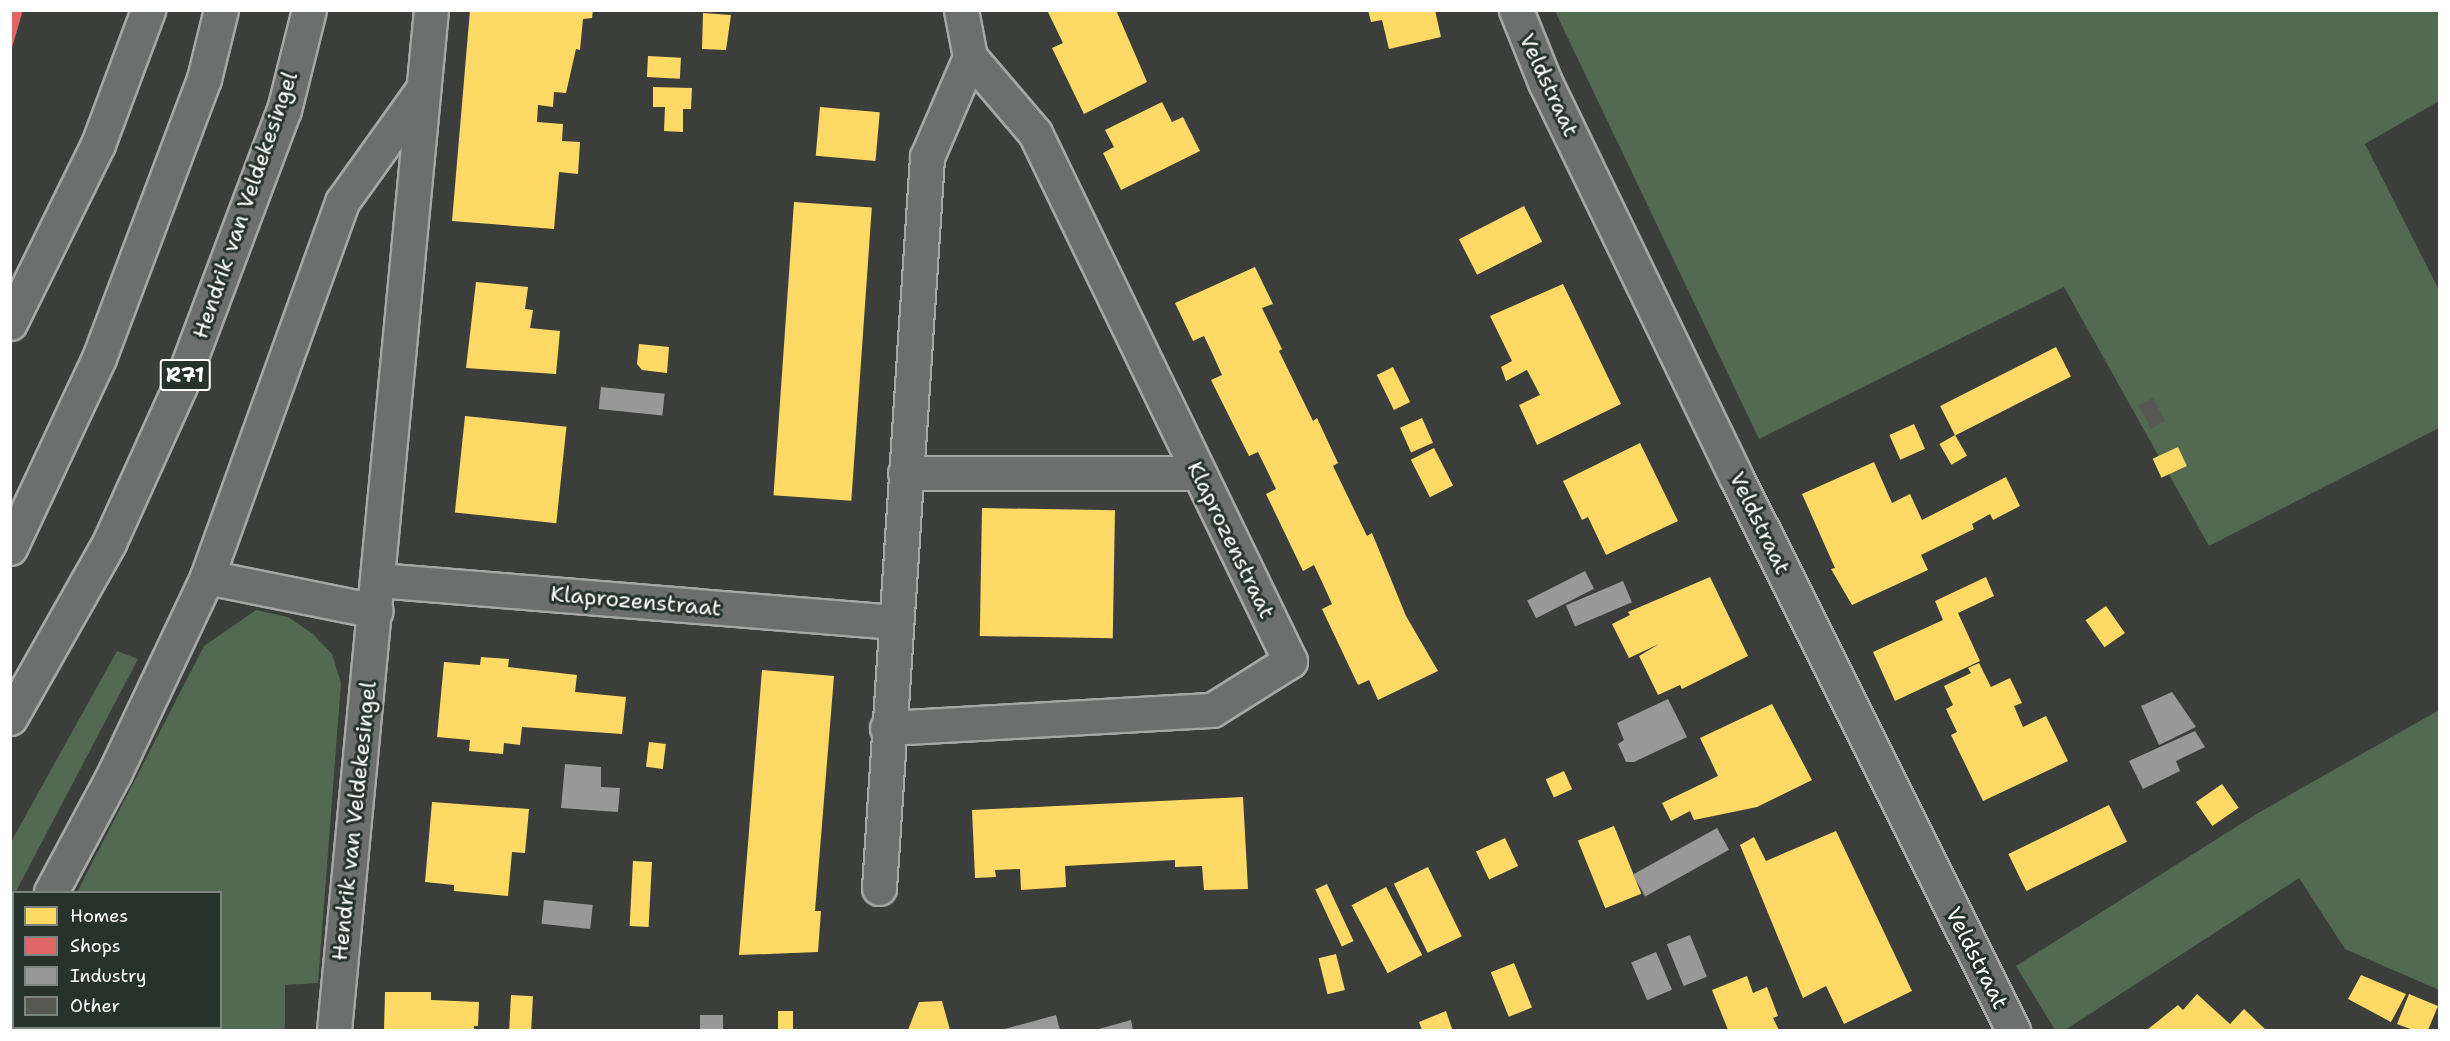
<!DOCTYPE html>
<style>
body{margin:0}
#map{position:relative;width:2450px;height:1041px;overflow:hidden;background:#3b3e3a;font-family:"Shantell Sans",sans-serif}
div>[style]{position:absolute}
.green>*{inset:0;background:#526952}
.homes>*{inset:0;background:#ffd966;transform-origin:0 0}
.shops>*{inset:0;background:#e06666}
.industry>*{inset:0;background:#999;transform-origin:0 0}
.building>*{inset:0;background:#585853;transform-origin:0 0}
.roads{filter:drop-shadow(2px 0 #a7a8a6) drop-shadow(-2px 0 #a7a8a6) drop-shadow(0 2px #a7a8a6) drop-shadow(0 -2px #a7a8a6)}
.minor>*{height:33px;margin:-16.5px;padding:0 16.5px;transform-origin:16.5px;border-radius:16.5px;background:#6c6f6d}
.highway>*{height:33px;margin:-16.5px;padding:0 16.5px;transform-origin:16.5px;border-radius:16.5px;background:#6c6f6d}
span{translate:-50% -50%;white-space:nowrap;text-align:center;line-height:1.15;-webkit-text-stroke:6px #26332d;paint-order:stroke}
.shield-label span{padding:2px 4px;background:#26332d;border:2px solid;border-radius:4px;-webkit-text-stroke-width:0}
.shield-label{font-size:21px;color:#fff;font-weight:700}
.street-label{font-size:22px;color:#fff}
.frame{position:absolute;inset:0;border:12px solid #fff;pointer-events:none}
.legend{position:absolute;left:12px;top:891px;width:210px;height:138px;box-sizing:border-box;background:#26332d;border:2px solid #7d8581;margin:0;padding:8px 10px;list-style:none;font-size:18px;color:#fff}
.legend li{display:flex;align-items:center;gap:12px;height:30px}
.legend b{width:30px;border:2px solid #7d8581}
</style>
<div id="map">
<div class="green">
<div style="clip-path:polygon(1555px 11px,2439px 11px,2439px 101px,2365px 144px,2439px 290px,2439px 428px,2209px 546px,2064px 287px,1759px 439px)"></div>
<div style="clip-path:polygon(256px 610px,288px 617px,313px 634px,332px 654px,341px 683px,318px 983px,285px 985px,285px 1030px,11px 1030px,13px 1008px,14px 1028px,220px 1028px,220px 892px,77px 892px,204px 646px)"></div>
<div style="clip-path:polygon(117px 651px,138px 659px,11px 901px,11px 842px)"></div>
<div style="clip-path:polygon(2439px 710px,2439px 990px,2345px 949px,2299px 878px,2065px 1030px,2055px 1030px,2016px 966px,2258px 813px)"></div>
</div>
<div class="homes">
<div style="clip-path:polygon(470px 10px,593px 10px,592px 18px,583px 19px,580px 50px,576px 49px,566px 93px,554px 92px,553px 107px,538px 105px,537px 122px,563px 124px,562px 141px,580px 142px,578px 174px,559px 172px,554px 229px,452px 221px)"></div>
<div style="clip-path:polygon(1047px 10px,1116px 10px,1147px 82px,1084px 114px,1052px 48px,1063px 43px)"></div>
<div style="clip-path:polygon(1368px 10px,1435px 10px,1441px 37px,1389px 49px,1382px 20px,1371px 22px)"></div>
<div style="clip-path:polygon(703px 13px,731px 15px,726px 50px,702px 49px)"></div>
<div style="left:648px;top:56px;width:33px;height:21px;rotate:3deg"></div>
<div style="clip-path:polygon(653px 87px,692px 88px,691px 109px,683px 109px,683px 132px,664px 131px,665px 107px,653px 107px)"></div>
<div style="clip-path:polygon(1162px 102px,1172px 122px,1183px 117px,1200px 151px,1121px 190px,1103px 153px,1114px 147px,1105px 130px)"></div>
<div style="left:820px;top:107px;width:60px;height:49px;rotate:5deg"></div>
<div style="left:794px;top:202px;width:78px;height:294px;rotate:4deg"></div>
<div style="left:1524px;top:206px;width:40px;height:73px;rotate:63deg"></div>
<div style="clip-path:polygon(1255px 267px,1273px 304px,1262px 308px,1282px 349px,1279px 351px,1313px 421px,1317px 418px,1338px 463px,1333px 466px,1367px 536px,1372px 533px,1406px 616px,1438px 671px,1378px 700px,1369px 680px,1358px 685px,1322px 609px,1332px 604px,1323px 584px,1314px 565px,1303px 571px,1266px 494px,1276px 489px,1258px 452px,1249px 456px,1211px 380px,1222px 375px,1213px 355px,1204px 336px,1193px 341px,1175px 303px)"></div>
<div style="clip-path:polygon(476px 282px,528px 287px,525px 309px,533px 310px,530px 328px,560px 331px,556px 374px,466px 368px)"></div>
<div style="clip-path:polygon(1563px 284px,1621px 404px,1537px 445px,1519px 405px,1540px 395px,1527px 370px,1506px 381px,1501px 367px,1512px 361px,1490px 316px)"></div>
<div style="clip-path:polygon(639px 344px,669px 347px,667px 373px,642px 370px,637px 364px)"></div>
<div style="left:2056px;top:347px;width:33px;height:130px;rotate:63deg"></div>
<div style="left:1393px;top:367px;width:39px;height:18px;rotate:64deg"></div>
<div style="left:465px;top:416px;width:102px;height:97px;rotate:6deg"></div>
<div style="left:1422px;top:418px;width:27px;height:24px;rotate:66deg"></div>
<div style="left:1914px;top:424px;width:27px;height:27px;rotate:66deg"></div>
<div style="left:1955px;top:435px;width:24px;height:18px;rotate:60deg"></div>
<div style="clip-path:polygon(1640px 443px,1678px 521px,1606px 555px,1588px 517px,1582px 520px,1563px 481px)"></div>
<div style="left:2178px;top:447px;width:21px;height:28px;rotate:65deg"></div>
<div style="left:1434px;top:448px;width:42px;height:26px;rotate:63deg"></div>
<div style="clip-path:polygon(1874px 462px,1892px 503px,1910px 494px,1922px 520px,2006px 477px,2020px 506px,1993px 520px,1990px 514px,1972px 524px,1974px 529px,1921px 555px,1928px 570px,1852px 605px,1831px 569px,1835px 568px,1802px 494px)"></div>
<div style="left:982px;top:508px;width:133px;height:128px;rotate:1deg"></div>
<div style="clip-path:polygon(1710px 577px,1748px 656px,1682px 689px,1680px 685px,1658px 695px,1639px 656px,1659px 644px,1629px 658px,1612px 624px,1630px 615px,1628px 612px)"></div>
<div style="clip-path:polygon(1986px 577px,1994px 596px,1958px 613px,1980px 661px,1895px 701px,1873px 652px,1943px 620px,1935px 601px)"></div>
<div style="left:2106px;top:606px;width:33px;height:25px;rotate:55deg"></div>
<div style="clip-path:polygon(481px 657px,509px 659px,508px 667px,577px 675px,575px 692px,626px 697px,622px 734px,522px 727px,520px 745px,504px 743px,503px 754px,469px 751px,470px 740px,437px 737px,444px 662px,480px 665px)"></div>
<div style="clip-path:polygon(1979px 663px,1991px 687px,2010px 678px,2022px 703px,2014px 706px,2023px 727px,2046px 716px,2068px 761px,1983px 801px,1951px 735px,1957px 732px,1946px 709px,1953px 705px,1944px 686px,1971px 673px,1968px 668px)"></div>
<div style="clip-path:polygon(762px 670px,834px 676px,815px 911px,821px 911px,818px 952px,739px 955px)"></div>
<div style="clip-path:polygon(1772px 704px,1812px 780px,1757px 807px,1694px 820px,1690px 811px,1671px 821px,1662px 803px,1718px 776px,1700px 738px)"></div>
<div style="left:649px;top:742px;width:17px;height:25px;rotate:7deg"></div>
<div style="left:1564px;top:771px;width:20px;height:20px;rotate:66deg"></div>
<div style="left:2222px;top:784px;width:29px;height:32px;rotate:55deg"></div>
<div style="clip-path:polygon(1243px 797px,1248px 889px,1204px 890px,1202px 866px,1175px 867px,1175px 860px,1065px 866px,1066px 887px,1021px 890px,1020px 869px,995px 870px,996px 877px,975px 878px,972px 810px)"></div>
<div style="clip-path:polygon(432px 802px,529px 809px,525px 853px,512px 852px,508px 896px,454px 891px,454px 885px,425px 882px)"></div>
<div style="left:2109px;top:805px;width:41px;height:112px;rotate:64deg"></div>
<div style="left:1614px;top:826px;width:73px;height:39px;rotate:68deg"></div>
<div style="clip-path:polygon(1836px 831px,1912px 991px,1844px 1024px,1826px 986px,1803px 998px,1740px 845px,1754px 837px,1766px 861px)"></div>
<div style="left:1505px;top:838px;width:31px;height:32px;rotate:65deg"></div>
<div style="left:633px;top:861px;width:19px;height:65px;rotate:3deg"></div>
<div style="left:1428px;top:867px;width:77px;height:38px;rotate:64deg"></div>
<div style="left:1327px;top:884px;width:63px;height:13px;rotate:65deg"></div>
<div style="left:1386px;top:887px;width:77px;height:39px;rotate:62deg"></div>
<div style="left:1336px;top:954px;width:37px;height:18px;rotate:76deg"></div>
<div style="left:1514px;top:963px;width:48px;height:25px;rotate:68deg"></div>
<div style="clip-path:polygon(2361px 975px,2406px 994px,2391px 1022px,2348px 999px)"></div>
<div style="clip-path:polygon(1747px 976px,1753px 993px,1767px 987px,1778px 1016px,1773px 1018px,1779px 1030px,1728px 1030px,1712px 990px)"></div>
<div style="clip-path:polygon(385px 992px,431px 992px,431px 1000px,479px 1002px,478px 1026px,474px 1026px,474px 1030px,384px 1030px)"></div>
<div style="clip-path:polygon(2197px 994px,2230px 1024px,2244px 1009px,2266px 1030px,2147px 1030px,2178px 1005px,2183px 1010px)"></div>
<div style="clip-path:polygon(2409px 994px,2438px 1006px,2428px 1030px,2413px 1030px,2397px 1024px)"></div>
<div style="left:511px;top:995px;width:22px;height:35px;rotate:3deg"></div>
<div style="clip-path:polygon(942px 1001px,950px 1030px,908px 1030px,919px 1002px)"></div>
<div style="left:793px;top:1011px;width:19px;height:15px;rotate:90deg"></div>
<div style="clip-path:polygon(1446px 1011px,1452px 1029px,1422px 1030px,1419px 1022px)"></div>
</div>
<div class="shops">
<div style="clip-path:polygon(10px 10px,23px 10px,11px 51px,10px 50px)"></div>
</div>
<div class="industry">
<div style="left:601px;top:387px;width:64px;height:22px;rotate:6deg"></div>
<div style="left:1585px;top:571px;width:20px;height:65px;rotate:63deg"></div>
<div style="left:1623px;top:581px;width:23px;height:62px;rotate:67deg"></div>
<div style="clip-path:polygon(2172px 692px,2196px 727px,2159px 745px,2141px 706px)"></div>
<div style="clip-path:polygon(1668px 699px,1687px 737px,1634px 762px,1626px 762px,1618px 744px,1624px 740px,1617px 723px)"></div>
<div style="clip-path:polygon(2195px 731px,2205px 747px,2176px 761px,2180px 771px,2143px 789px,2129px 761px)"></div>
<div style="clip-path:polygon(565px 764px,601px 767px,601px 787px,620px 788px,618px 812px,561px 808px)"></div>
<div style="left:1717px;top:828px;width:25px;height:96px;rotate:61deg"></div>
<div style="left:544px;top:900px;width:49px;height:24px;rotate:6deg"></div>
<div style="left:1690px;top:935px;width:45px;height:25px;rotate:68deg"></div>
<div style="left:1656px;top:952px;width:41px;height:27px;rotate:67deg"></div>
<div style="left:700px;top:1015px;width:23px;height:15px"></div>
<div style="clip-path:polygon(1056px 1015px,1060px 1030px,1001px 1030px)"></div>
<div style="clip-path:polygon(1131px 1020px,1133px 1030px,1095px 1030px)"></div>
</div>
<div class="building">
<div style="left:2153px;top:398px;width:26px;height:16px;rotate:62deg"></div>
</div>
<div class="roads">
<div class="minor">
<div style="left:1516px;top:10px;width:78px;rotate:68.1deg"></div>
<div style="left:1545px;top:82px;width:437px;rotate:64.2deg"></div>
<div style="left:1735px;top:475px;width:621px;rotate:63.39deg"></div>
<div style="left:10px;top:323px;width:199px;rotate:-63.8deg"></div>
<div style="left:98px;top:144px;width:143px;rotate:-69.5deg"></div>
<div style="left:905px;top:473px;width:294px"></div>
<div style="left:207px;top:577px;width:172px;rotate:11.4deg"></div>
<div style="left:378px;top:580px;width:519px;rotate:4.64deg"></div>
<div style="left:887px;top:728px;width:325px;rotate:-3.2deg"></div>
<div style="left:1212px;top:710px;width:92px;rotate:-32.1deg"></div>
<div style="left:1290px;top:661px;width:586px;rotate:-115.78deg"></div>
<div style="left:1035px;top:133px;width:100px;rotate:-130.5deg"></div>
<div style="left:970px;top:57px;width:48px;rotate:-100.8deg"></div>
<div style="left:879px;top:888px;width:733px;rotate:-86.24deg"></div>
<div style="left:927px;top:157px;width:109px;rotate:-66.7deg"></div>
<div style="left:51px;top:892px;width:136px;rotate:-61.9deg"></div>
<div style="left:115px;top:772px;width:216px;rotate:-64.7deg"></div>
<div style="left:207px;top:577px;width:399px;rotate:-70.2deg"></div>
<div style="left:342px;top:202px;width:139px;rotate:-54.4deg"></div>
<div style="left:10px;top:968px;width:7px;rotate:-56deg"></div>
<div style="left:334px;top:1030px;width:1025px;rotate:-84.57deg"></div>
</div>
<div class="highway">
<div style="left:10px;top:548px;width:210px;rotate:-64.9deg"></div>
<div style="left:99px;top:358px;width:298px;rotate:-69.4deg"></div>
<div style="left:204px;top:79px;width:71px;rotate:-76.2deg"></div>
<div style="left:10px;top:718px;width:201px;rotate:-60.5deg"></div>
<div style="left:109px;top:543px;width:172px;rotate:-65.7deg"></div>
<div style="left:180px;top:386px;width:295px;rotate:-69.4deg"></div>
<div style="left:284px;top:110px;width:103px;rotate:-76deg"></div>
</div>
</div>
<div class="shield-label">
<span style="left:185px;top:375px">R71</span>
</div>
<div class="street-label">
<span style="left:1549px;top:85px;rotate:65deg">Veldstraat</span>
<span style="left:245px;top:205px;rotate:-71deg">Hendrik van Veldekesingel</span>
<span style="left:1760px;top:523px;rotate:64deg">Veldstraat</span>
<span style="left:1231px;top:540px;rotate:64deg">Klaprozenstraat</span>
<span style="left:636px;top:601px;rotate:5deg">Klaprozenstraat</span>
<span style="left:354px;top:821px;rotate:-84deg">Hendrik van Veldekesingel</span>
<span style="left:1977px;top:958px;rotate:63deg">Veldstraat</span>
</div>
<div class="frame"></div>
<ul class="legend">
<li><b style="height:16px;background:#ffd966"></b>Homes</li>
<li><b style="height:16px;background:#e06666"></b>Shops</li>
<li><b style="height:16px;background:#999"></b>Industry</li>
<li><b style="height:16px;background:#585853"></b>Other</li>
</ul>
</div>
